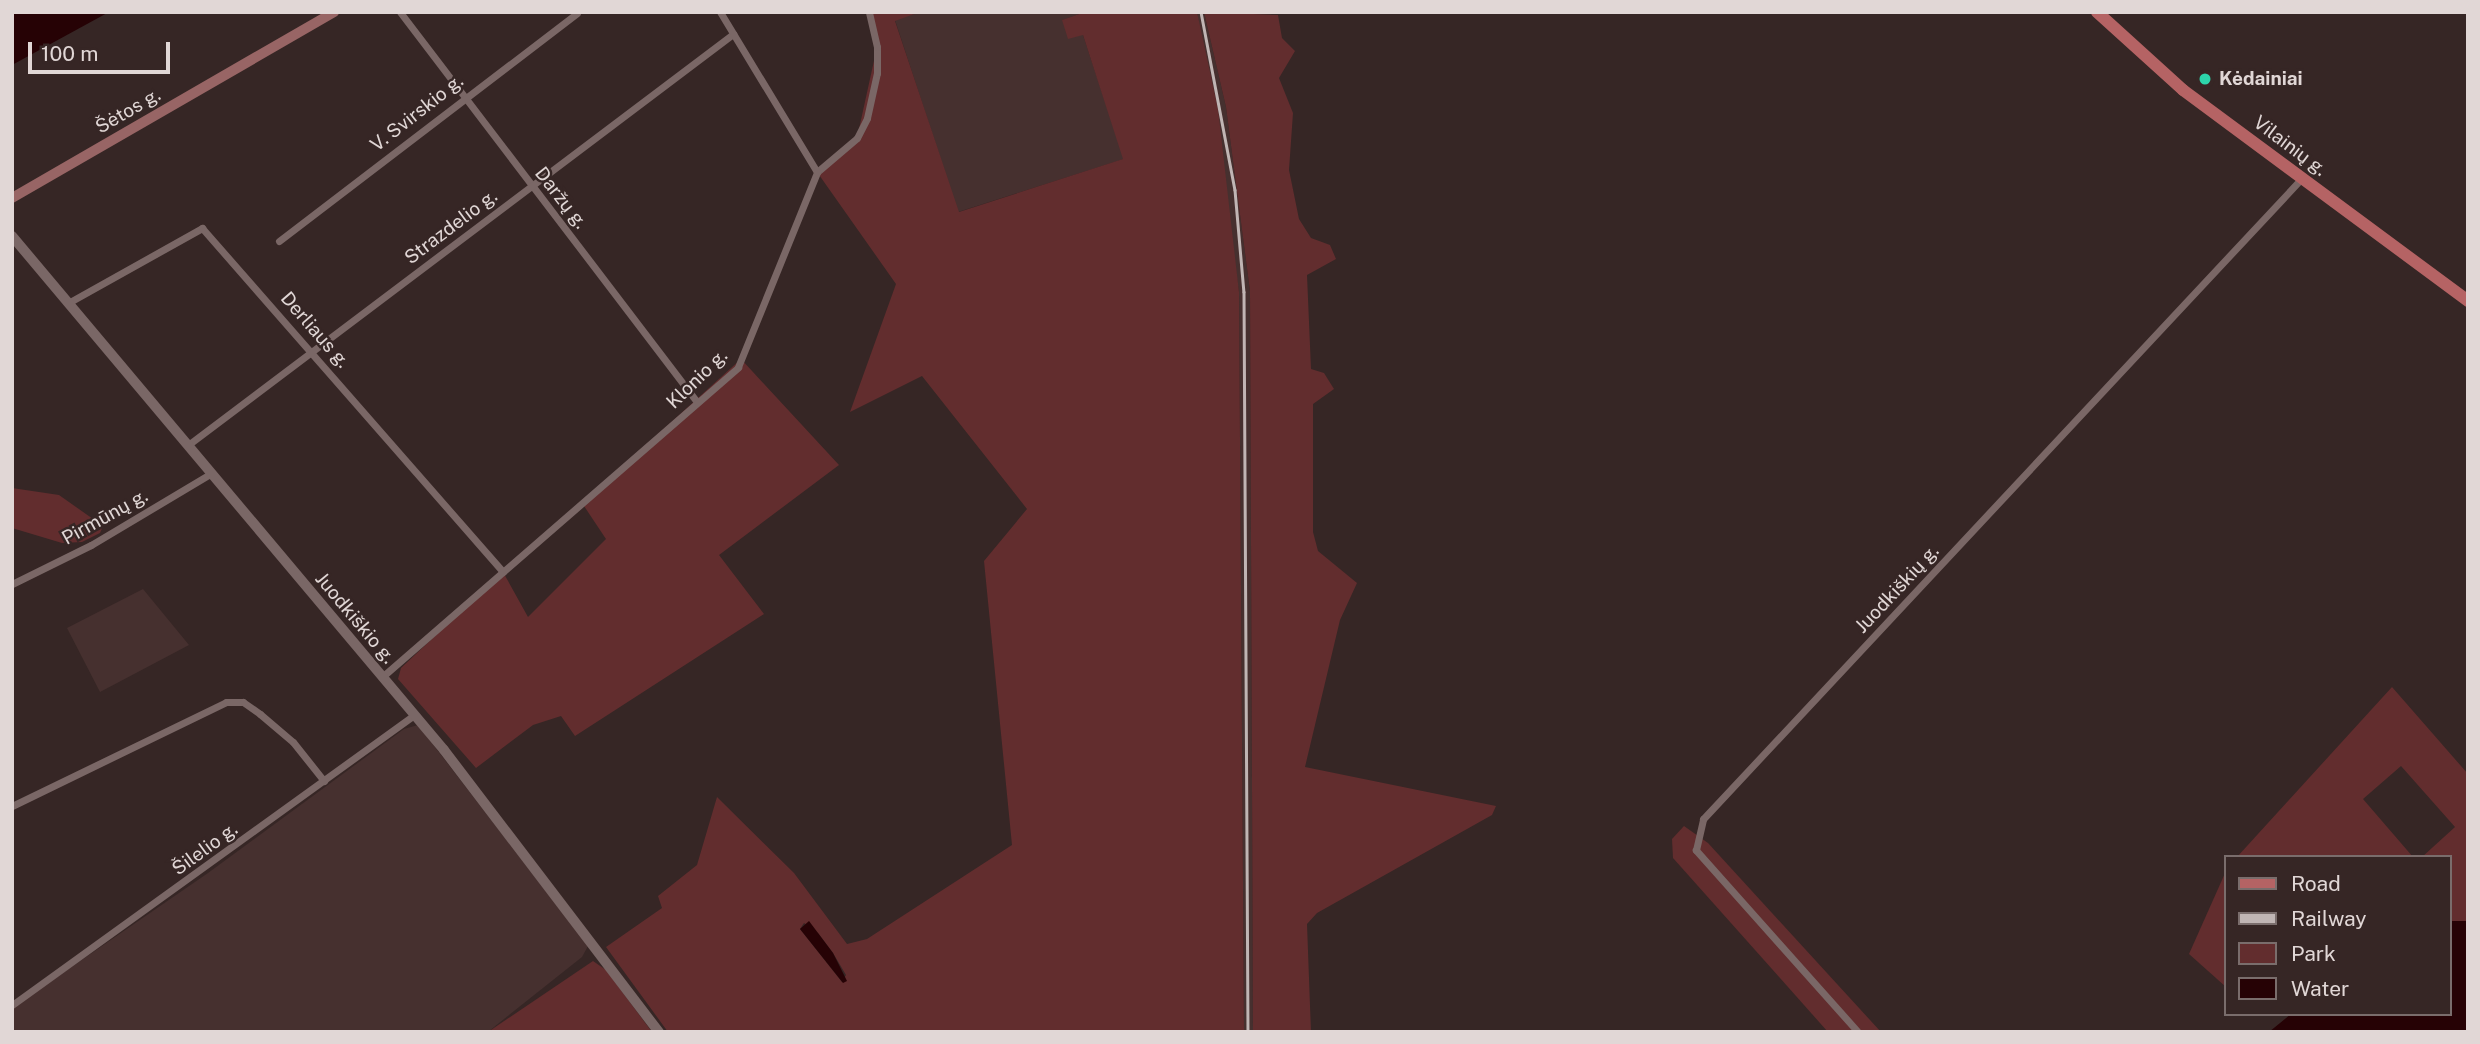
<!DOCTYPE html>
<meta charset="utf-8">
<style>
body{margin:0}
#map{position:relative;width:2480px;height:1044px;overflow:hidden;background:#362625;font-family:"Public Sans",sans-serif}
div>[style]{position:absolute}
.built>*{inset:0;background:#46302f}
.green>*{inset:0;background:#622d2e}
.water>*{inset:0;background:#260205}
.minor>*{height:7px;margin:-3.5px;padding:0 3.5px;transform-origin:3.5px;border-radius:3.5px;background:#7a6766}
.tertiary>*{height:10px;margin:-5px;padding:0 5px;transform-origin:5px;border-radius:5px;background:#7a6766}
.secondary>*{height:10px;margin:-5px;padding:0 5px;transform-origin:5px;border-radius:5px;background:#986565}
.primary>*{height:12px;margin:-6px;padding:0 6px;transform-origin:6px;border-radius:6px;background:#b56364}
.rail>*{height:2.5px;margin:-1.25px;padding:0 1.25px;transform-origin:1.25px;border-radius:1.25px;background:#c0b5b4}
.dots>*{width:19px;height:19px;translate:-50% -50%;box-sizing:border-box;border:4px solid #362625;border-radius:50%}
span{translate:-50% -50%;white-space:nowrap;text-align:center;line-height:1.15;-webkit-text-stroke:5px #362625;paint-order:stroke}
.poi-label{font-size:19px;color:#e1d7d6;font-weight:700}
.left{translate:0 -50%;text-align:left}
.street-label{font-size:19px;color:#e1d7d6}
.frame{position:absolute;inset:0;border:14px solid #e1d7d6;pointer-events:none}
.legend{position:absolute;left:2224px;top:855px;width:228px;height:161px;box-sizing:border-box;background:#362625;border:2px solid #7a6d6c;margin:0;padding:9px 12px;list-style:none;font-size:21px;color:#e1d7d6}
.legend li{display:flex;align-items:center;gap:14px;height:35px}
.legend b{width:35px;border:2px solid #7a6d6c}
.scale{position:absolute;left:28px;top:42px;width:142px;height:32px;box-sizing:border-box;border:4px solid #e1d7d6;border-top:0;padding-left:9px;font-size:21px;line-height:24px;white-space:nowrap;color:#e1d7d6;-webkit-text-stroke:5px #362625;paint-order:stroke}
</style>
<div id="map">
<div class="built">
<div style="clip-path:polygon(920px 12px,1085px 12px,1063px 20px,1083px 35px,1124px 159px,958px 212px,895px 20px)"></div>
<div style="clip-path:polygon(1197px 12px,1204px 12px,1226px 107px,1250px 291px,1253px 1032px,1244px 1032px,1239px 292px)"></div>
<div style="clip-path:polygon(143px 589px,189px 645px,100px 692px,67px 628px)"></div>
<div style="clip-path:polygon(418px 725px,588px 946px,582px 957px,499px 1023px,488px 1032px,12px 1032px,12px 1008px,208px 873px,404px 729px)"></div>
</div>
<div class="green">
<div style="clip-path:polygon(evenodd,869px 12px,920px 12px,895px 21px,959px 212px,1123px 159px,1083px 35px,1068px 39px,1062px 20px,1085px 12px,1197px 12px,1218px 109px,1239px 292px,1244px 1032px,668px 1032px,606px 947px,662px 908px,658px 896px,697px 865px,717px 797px,794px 873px,847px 944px,867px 939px,1012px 845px,984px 561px,1027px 509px,922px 376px,850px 412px,896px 284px,817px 172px,857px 138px,877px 47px,869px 12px,804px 923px,818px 933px,833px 953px,846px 975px,842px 982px,800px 929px,804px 923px)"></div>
<div style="clip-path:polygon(1204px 12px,1278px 15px,1282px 38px,1295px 51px,1279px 78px,1293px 113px,1289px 170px,1299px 219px,1311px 238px,1330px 245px,1336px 259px,1307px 275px,1311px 369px,1324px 373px,1334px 389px,1313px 404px,1313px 532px,1318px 551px,1357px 583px,1340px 620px,1305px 767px,1496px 806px,1492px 815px,1317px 913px,1307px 924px,1311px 1032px,1253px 1032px,1250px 291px,1226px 107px)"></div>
<div style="clip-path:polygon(741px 359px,839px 465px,719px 555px,764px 614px,575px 736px,561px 716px,533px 725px,476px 768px,398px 679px,401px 668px,503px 572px,528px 617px,606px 539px,582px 503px)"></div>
<div style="clip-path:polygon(12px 488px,59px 495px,103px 526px,100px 533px,82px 542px,62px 543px,12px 528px)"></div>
<div style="clip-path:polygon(2392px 687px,2468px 774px,2468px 921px,2450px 921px,2450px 857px,2422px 857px,2455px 827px,2401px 766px,2363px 799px,2413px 857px,2237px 857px)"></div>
<div style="clip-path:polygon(1684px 826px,1708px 843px,1881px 1032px,1828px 1032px,1673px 858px,1672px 839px)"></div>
<div style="clip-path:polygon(2226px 871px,2226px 987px,2189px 954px)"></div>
<div style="clip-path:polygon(593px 961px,606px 970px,652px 1032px,488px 1032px)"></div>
</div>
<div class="water">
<div style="clip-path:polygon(12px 12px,109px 12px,12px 65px)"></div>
<div style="clip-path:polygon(809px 921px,833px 953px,847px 981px,843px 983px,800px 929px)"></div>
<div style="clip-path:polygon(2450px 921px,2468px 921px,2468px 1032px,2269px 1032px,2291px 1014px,2450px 1014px)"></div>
</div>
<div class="minor">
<div style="left:400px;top:12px;width:490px;rotate:52.7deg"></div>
<div style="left:817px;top:172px;width:52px;rotate:-40.4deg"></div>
<div style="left:857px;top:138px;width:22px;rotate:-63deg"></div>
<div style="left:867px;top:118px;width:46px;rotate:-77.5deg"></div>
<div style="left:877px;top:73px;width:26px;rotate:-90deg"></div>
<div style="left:877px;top:47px;width:36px;rotate:-103deg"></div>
<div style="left:279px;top:241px;width:375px;rotate:-37.4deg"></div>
<div style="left:68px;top:303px;width:154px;rotate:-29.2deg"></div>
<div style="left:202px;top:228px;width:457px;rotate:48.8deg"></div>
<div style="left:188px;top:445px;width:683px;rotate:-37.02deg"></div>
<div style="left:12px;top:584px;width:88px;rotate:-26.3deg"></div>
<div style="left:91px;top:545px;width:141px;rotate:-30.8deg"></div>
<div style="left:382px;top:677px;width:472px;rotate:-41deg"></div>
<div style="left:738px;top:367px;width:210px;rotate:-67.9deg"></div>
<div style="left:817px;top:172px;width:187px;rotate:-121.2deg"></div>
<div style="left:12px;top:806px;width:238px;rotate:-25.9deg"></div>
<div style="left:226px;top:702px;width:17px"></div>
<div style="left:243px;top:702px;width:21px;rotate:35deg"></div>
<div style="left:260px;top:714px;width:43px;rotate:40.3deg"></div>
<div style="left:293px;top:742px;width:50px;rotate:51.5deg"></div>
<div style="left:12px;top:1005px;width:496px;rotate:-35.8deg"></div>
<div style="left:1858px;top:1032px;width:244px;rotate:-131.7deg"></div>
<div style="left:1696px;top:850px;width:32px;rotate:-77deg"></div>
<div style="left:1703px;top:819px;width:877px;rotate:-46.94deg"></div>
</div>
<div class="tertiary">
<div style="left:12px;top:236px;width:671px;rotate:49.95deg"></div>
<div style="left:444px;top:750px;width:355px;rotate:52.7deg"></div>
</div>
<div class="secondary">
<div style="left:12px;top:198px;width:372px;rotate:-30deg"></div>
</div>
<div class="primary">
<div style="left:2097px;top:12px;width:116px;rotate:42.2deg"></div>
<div style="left:2183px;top:90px;width:355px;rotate:36.5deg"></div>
</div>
<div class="rail">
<div style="left:1201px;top:12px;width:181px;rotate:79.2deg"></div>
<div style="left:1235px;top:190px;width:102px;rotate:85deg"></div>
<div style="left:1244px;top:292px;width:740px;rotate:89.69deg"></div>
</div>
<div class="dots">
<div style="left:2205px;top:79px;background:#2dd5ab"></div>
</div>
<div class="poi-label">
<span class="left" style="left:2219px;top:79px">Kėdainiai</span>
</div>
<div class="street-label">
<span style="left:128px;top:111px;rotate:-30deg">Šėtos g.</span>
<span style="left:417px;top:113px;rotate:-38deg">V. Svirskio g.</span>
<span style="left:2290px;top:146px;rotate:37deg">Vilainių g.</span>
<span style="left:561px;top:198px;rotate:52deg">Daržų g.</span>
<span style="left:451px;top:227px;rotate:-37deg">Strazdelio g.</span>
<span style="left:315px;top:330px;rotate:49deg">Derliaus g.</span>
<span style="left:697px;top:379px;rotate:-44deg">Klonio g.</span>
<span style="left:105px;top:517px;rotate:-29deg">Pirmūnų g.</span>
<span style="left:1897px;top:589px;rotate:-47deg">Juodkiškių g.</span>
<span style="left:355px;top:618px;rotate:50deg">Juodkiškio g.</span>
<span style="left:205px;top:849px;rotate:-36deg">Šilelio g.</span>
</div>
<div class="frame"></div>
<ul class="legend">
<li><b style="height:9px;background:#b56364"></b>Road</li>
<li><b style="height:9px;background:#c0b5b4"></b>Railway</li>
<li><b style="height:19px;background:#622d2e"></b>Park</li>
<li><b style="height:19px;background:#260205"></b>Water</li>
</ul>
<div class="scale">100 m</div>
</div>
